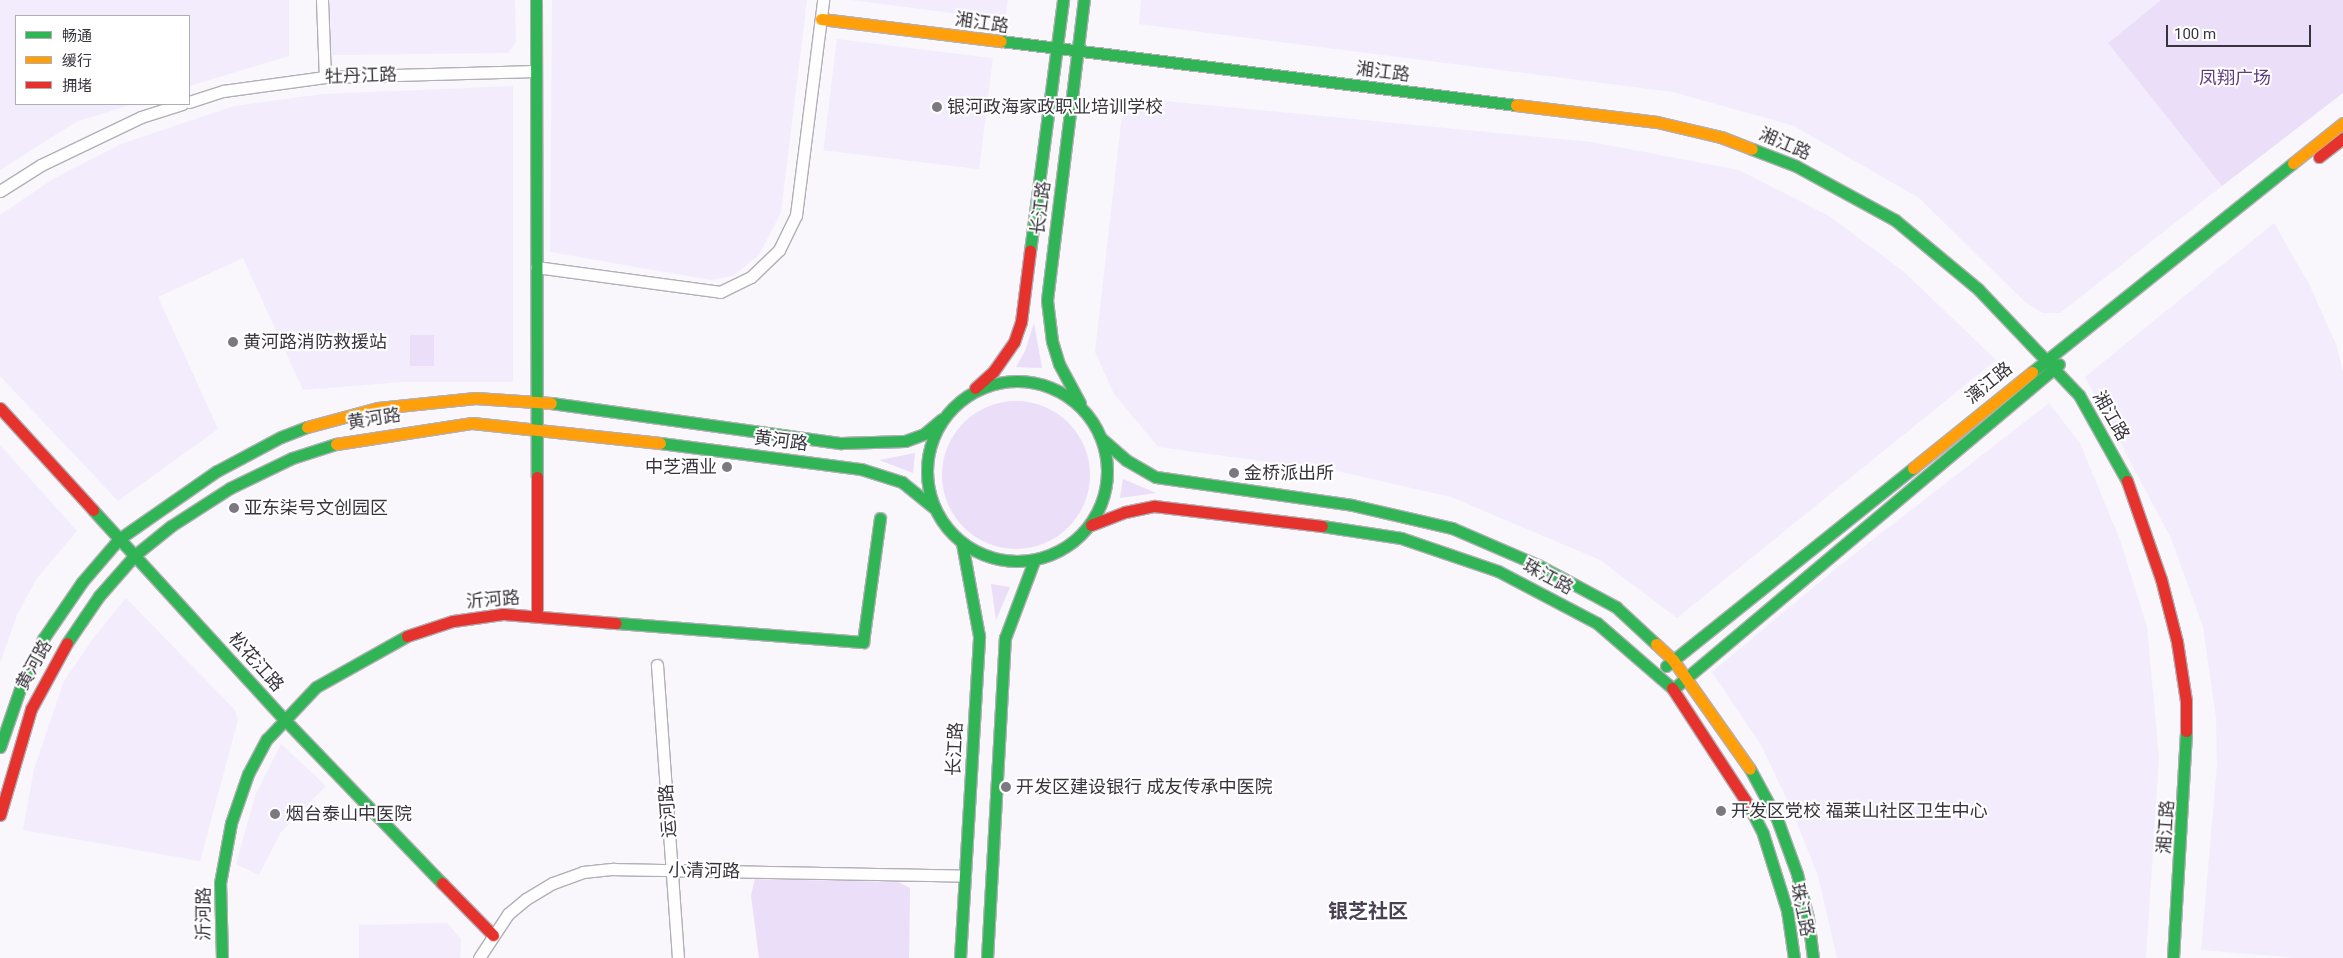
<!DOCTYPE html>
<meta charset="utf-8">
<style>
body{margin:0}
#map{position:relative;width:2343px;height:958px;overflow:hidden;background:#f9f6fc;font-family:Roboto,"Noto Sans SC",sans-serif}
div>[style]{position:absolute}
.built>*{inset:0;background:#f3ecfd;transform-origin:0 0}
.green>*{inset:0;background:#eadef8;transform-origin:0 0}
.round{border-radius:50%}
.roads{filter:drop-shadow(1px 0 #b2afb6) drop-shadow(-1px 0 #b2afb6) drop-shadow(0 1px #b2afb6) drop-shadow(0 -1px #b2afb6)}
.street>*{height:11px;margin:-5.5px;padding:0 5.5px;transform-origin:5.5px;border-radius:5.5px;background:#fefeff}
.fast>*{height:11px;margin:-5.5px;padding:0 5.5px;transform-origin:5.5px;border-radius:5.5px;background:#30b455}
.fast>.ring{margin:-5.5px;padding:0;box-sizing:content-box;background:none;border:11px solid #30b455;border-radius:50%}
.slow>*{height:11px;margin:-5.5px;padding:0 5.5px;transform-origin:5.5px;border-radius:5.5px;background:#ff9f0a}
.jam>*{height:11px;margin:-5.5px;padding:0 5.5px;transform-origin:5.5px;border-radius:5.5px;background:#e5322d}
.dots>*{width:14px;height:14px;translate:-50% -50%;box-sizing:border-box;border:2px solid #fff;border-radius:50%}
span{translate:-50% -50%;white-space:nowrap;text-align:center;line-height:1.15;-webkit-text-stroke:4px #fff;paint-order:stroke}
.street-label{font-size:18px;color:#38343d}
.park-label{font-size:18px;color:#5e3d80}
.poi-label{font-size:18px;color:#38343d}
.left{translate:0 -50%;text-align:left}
.right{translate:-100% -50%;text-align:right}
.quarter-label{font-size:20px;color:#4a4155;font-weight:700}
.legend{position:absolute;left:15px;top:15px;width:175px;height:90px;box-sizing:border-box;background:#fff;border:1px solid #afaeb1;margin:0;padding:6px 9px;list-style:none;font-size:15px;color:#38343d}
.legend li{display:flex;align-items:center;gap:10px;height:25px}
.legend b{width:25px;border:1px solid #afaeb1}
.scale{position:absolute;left:2166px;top:25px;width:145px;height:22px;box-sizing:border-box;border:2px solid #38343d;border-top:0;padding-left:6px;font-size:15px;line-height:18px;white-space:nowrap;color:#38343d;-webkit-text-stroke:4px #fff;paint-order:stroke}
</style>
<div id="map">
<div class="built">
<div style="clip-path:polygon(0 0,289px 0,289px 56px,189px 86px,189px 16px,16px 16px,16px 104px,133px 104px,76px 122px,0 170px)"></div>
<div style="clip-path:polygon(330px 0,515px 0,516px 42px,508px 53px,331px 55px)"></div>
<div style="clip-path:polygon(552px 0,807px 0,781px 212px,759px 255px,733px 276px,711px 280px,550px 252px)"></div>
<div style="clip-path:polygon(851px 0,1008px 0,1005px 20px)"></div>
<div style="clip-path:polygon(1141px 0,2161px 0,2108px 43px,2222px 186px,2060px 313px,2043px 313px,2026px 303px,1919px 198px,1794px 126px,1673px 92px,1139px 24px)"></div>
<div style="left:837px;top:39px;width:157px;height:112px;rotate:7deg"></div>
<div style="clip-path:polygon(513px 86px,513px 382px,402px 382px,303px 390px,243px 258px,158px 297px,218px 429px,118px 501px,0 376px,0 215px,53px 179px,121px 144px,234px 106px,323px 94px)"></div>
<div style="clip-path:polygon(1124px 97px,1592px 142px,1739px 170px,1829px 216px,1903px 271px,1996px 360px,1677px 618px,1600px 560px,1451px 497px,1341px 472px,1158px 447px,1114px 394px,1095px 352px)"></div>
<div style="clip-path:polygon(2274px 223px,2310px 286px,2336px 344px,2343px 372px,2343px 958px,2296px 958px,2201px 950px,2217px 765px,2216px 718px,2203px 627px,2171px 538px,2085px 377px)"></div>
<div style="clip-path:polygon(2049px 403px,2080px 443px,2120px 540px,2147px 627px,2159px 758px,2146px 958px,1837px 958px,1818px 876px,1792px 810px,1761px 745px,1712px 672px,1839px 566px)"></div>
<div style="clip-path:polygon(0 445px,77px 531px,37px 578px,17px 615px,0 663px)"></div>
<div style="clip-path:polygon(126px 598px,235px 710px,238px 720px,200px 861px,23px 830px,34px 769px,64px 681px,94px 637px)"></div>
<div style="clip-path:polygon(281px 744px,326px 786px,281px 832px,259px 875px,236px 864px,255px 796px)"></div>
<div style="clip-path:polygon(447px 923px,461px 939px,460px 958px,359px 958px,359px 925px)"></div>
</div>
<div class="green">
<div style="clip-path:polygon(2161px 0,2343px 0,2343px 93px,2222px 186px,2108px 43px)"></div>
<div style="clip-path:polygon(1034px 323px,1042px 368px,1016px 367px,1025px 351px)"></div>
<div style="left:410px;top:335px;width:24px;height:31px"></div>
<div class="round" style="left:942px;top:401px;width:148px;height:148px"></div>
<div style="clip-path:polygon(915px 453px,913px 473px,879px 460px)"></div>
<div style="clip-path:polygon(1123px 479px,1156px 493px,1120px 498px)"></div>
<div style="clip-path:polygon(991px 584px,1010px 587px,996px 620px)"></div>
<div style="clip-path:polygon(755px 879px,898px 882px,910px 888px,909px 958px,759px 958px,751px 895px)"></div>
</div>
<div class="roads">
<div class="street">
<div style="left:322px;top:0;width:77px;rotate:87.8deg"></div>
<div style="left:189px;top:102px;width:36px;rotate:-18deg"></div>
<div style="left:223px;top:91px;width:103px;rotate:-7.8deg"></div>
<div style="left:325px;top:77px;width:211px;rotate:-1.6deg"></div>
<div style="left:0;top:191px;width:49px;rotate:-32.4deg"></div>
<div style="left:41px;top:165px;width:111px;rotate:-25.6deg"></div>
<div style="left:141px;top:117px;width:43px;rotate:-17.6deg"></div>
<div style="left:536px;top:267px;width:186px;rotate:7.7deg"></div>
<div style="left:720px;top:292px;width:34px;rotate:-26deg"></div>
<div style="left:751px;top:277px;width:39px;rotate:-44deg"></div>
<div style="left:779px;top:250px;width:39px;rotate:-64deg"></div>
<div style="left:796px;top:215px;width:217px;rotate:-82.8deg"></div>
<div style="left:657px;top:665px;width:294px;rotate:85.9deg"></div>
<div style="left:479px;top:958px;width:53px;rotate:-56.6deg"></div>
<div style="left:508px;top:914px;width:23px;rotate:-40deg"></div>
<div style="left:526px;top:899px;width:31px;rotate:-31deg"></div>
<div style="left:553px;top:883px;width:32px;rotate:-20deg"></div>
<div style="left:583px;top:872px;width:31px;rotate:-6deg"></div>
<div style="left:614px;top:869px;width:351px;rotate:1.1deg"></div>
</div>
<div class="fast">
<div style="left:536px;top:0;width:477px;rotate:89.9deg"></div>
<div style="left:1001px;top:41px;width:519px;rotate:7.08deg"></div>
<div style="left:1752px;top:149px;width:47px;rotate:21.1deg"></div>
<div style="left:1796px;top:166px;width:113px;rotate:28.6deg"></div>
<div style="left:1895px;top:220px;width:108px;rotate:39.7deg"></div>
<div style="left:1978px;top:289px;width:146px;rotate:46.4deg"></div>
<div style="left:2079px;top:395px;width:98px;rotate:60.8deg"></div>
<div style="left:1030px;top:251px;width:253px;rotate:-82.5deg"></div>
<div style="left:2032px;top:372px;width:334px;rotate:-38.7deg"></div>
<div class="ring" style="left:927px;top:381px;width:169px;height:169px"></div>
<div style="left:551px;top:403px;width:293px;rotate:7.9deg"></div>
<div style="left:841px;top:443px;width:64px;rotate:-1.8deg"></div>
<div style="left:905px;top:441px;width:20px;rotate:-20deg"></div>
<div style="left:924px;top:434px;width:23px;rotate:-40deg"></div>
<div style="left:1080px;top:403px;width:44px;rotate:-118.3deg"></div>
<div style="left:1059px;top:364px;width:24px;rotate:-107deg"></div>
<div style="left:1052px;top:341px;width:41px;rotate:-97deg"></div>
<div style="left:1047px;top:300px;width:302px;rotate:-83deg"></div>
<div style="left:1102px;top:439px;width:32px;rotate:41deg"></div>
<div style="left:1126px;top:460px;width:34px;rotate:30deg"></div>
<div style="left:1156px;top:477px;width:198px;rotate:8.1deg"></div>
<div style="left:1352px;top:505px;width:103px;rotate:13deg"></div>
<div style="left:1452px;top:528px;width:94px;rotate:23.3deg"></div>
<div style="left:1538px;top:565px;width:89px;rotate:28.3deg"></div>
<div style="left:1616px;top:607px;width:54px;rotate:42.8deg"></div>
<div style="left:660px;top:443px;width:203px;rotate:7.4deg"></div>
<div style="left:861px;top:469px;width:43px;rotate:17.6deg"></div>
<div style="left:902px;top:482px;width:40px;rotate:39deg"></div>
<div style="left:93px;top:510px;width:283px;rotate:47.6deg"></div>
<div style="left:284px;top:719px;width:228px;rotate:46.1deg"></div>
<div style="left:1322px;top:526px;width:80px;rotate:8.6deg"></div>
<div style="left:1401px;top:538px;width:102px;rotate:18.8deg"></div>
<div style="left:1498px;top:571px;width:112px;rotate:27.7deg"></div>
<div style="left:1597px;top:623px;width:99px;rotate:40.9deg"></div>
<div style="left:616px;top:623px;width:248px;rotate:4.4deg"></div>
<div style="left:863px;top:642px;width:125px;rotate:-82.2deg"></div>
<div style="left:67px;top:643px;width:57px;rotate:-55.8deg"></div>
<div style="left:99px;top:596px;width:55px;rotate:-48.7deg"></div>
<div style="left:135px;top:555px;width:46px;rotate:-38.9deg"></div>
<div style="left:171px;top:526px;width:70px;rotate:-32.8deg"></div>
<div style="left:230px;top:488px;width:69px;rotate:-25.8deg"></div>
<div style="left:292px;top:458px;width:46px;rotate:-17.7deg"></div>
<div style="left:1666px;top:666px;width:317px;rotate:-38.7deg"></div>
<div style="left:1678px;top:685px;width:498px;rotate:-40.1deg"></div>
<div style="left:0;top:747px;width:61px;rotate:-71deg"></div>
<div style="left:20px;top:689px;width:55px;rotate:-65.3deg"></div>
<div style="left:43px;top:639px;width:69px;rotate:-55.6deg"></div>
<div style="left:82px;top:582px;width:57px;rotate:-49.3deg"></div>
<div style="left:119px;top:539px;width:119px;rotate:-34.8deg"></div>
<div style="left:217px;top:471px;width:72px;rotate:-28deg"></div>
<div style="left:281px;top:437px;width:28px;rotate:-21deg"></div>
<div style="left:1750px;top:769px;width:57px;rotate:61.6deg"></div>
<div style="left:1777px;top:819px;width:59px;rotate:70deg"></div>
<div style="left:1797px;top:874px;width:45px;rotate:76deg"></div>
<div style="left:1808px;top:918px;width:40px;rotate:82.9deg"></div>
<div style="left:1749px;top:806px;width:31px;rotate:63deg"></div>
<div style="left:1763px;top:834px;width:80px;rotate:72.5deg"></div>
<div style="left:1787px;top:910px;width:49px;rotate:81.7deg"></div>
<div style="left:222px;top:958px;width:75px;rotate:-91.5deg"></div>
<div style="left:220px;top:883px;width:61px;rotate:-79.6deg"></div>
<div style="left:231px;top:823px;width:52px;rotate:-70.9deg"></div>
<div style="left:248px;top:774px;width:40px;rotate:-62deg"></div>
<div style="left:267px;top:739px;width:71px;rotate:-46.7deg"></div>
<div style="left:316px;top:687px;width:104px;rotate:-29.3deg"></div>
<div style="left:960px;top:958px;width:323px;rotate:-86.6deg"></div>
<div style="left:979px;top:636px;width:95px;rotate:-100.4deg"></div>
<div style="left:987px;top:958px;width:321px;rotate:-86.8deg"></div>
<div style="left:1005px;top:638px;width:82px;rotate:-69.4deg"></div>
<div style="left:2173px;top:958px;width:227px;rotate:-86.7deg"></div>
</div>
<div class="slow">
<div style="left:821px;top:19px;width:181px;rotate:7deg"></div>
<div style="left:1516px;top:105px;width:142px;rotate:6.9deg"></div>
<div style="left:1657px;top:122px;width:66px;rotate:13.2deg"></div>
<div style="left:1721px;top:137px;width:33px;rotate:21deg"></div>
<div style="left:2293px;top:163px;width:64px;rotate:-38.7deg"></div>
<div style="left:307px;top:427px;width:73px;rotate:-15deg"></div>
<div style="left:378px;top:408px;width:98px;rotate:-5.9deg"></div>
<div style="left:475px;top:398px;width:76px;rotate:3.8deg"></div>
<div style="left:336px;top:444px;width:138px;rotate:-8.8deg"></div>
<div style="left:472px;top:423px;width:189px;rotate:6.1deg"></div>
<div style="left:1913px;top:468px;width:153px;rotate:-38.9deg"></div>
<div style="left:1656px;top:644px;width:23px;rotate:43deg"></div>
<div style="left:1673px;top:660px;width:133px;rotate:54.8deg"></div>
</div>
<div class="jam">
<div style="left:2319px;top:157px;width:31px;rotate:-38deg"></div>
<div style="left:975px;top:388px;width:24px;rotate:-42deg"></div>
<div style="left:993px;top:372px;width:37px;rotate:-55deg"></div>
<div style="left:1014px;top:342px;width:21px;rotate:-71deg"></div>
<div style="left:1021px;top:322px;width:72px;rotate:-82.8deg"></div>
<div style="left:0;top:408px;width:138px;rotate:47.6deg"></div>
<div style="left:537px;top:477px;width:137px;rotate:90deg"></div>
<div style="left:2127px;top:481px;width:104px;rotate:70.9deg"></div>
<div style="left:2161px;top:579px;width:65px;rotate:75.7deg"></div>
<div style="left:2177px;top:642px;width:60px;rotate:81.3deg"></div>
<div style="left:2186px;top:701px;width:30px;rotate:90deg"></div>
<div style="left:1091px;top:525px;width:36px;rotate:-21deg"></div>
<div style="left:1125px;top:512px;width:30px;rotate:-12deg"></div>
<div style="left:1154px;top:506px;width:169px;rotate:6.8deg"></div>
<div style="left:407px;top:636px;width:48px;rotate:-18.1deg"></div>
<div style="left:453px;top:621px;width:50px;rotate:-8deg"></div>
<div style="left:503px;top:614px;width:113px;rotate:4.6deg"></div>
<div style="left:1672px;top:688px;width:141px;rotate:56.9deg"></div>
<div style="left:0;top:815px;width:110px;rotate:-73.7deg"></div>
<div style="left:31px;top:709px;width:75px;rotate:-61.4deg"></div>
<div style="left:442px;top:883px;width:73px;rotate:45.6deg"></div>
</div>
</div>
<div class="dots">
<div style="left:937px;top:107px;background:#7c7880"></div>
<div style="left:233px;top:342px;background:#7c7880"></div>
<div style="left:727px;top:467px;background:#7c7880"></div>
<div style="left:1234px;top:473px;background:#7c7880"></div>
<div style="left:234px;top:508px;background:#7c7880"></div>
<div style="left:1006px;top:787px;background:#7c7880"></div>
<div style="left:1721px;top:811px;background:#7c7880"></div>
<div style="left:275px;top:814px;background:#7c7880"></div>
</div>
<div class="street-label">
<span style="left:982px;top:23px;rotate:8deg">湘江路</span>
<span style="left:1383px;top:72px;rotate:7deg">湘江路</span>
<span style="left:361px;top:76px;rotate:-2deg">牡丹江路</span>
<span style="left:1785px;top:144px;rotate:23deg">湘江路</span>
<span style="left:1041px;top:208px;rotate:-83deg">长江路</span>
<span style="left:1989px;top:383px;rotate:-39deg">漓江路</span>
<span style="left:2111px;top:416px;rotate:60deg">湘江路</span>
<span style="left:374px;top:419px;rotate:-9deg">黄河路</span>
<span style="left:781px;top:441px;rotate:7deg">黄河路</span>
<span style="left:1548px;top:577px;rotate:28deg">珠江路</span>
<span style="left:493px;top:600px;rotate:-5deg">沂河路</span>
<span style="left:256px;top:662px;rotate:48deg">松花江路</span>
<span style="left:34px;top:665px;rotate:-61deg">黄河路</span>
<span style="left:955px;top:749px;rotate:-87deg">长江路</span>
<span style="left:668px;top:811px;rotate:-94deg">运河路</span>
<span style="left:2166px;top:827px;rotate:-86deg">湘江路</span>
<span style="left:704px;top:871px;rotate:1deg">小清河路</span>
<span style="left:1802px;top:910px;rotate:78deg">珠江路</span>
<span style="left:204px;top:914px;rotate:-90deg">沂河路</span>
</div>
<div class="park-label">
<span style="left:2235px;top:78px">凤翔广场</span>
</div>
<div class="poi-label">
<span class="left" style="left:947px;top:107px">银河政海家政职业培训学校</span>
<span class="left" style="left:243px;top:342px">黄河路消防救援站</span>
<span class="right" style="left:717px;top:467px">中芝酒业</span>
<span class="left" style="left:1244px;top:473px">金桥派出所</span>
<span class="left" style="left:244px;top:508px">亚东柒号文创园区</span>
<span class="left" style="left:1016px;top:787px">开发区建设银行 成友传承中医院</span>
<span class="left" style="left:1731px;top:811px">开发区党校 福莱山社区卫生中心</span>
<span class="left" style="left:286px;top:814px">烟台泰山中医院</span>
</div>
<div class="quarter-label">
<span style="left:1368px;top:911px">银芝社区</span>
</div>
<ul class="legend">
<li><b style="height:6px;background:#30b455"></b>畅通</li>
<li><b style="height:6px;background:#ff9f0a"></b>缓行</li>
<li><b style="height:6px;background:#e5322d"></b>拥堵</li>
</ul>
<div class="scale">100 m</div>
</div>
